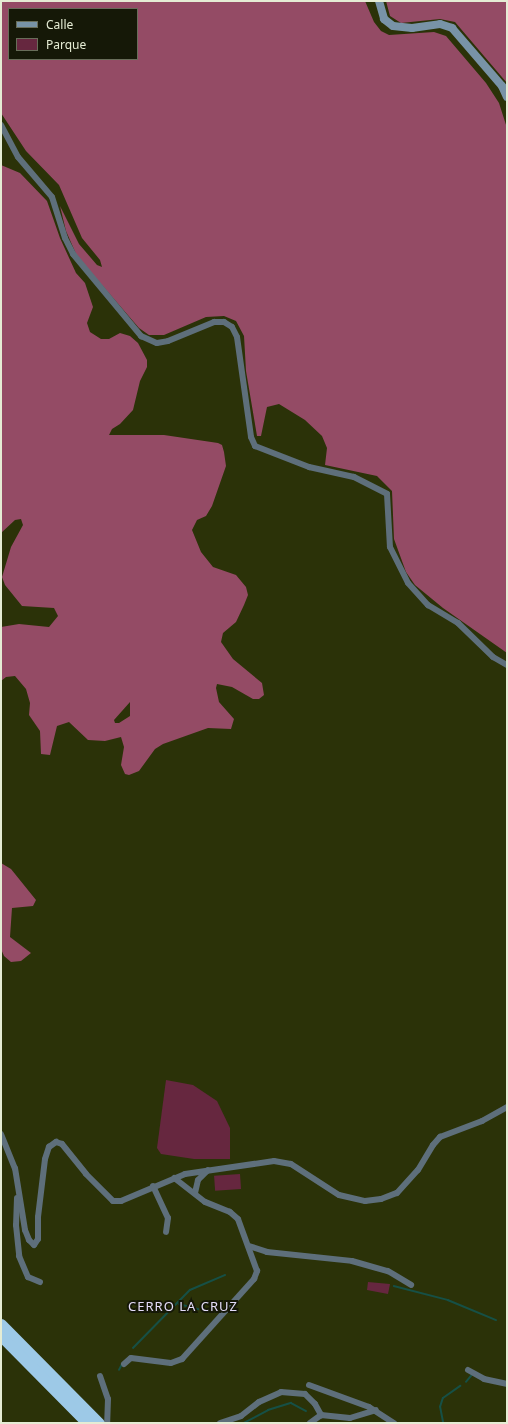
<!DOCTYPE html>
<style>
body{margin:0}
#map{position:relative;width:508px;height:1424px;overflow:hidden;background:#2b3208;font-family:"Noto Sans",sans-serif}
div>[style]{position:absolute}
.green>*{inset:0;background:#66273f;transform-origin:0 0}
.forest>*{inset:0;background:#944b65}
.stream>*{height:1.5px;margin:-0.75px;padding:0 0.75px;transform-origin:0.75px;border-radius:0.75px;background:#165046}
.street>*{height:6px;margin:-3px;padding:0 3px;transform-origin:3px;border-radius:3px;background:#5e6f7b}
.secondary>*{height:8px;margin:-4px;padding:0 4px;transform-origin:4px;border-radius:4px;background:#7893a7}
.highway>*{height:11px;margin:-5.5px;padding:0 5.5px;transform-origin:5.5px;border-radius:5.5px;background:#9dc9e7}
span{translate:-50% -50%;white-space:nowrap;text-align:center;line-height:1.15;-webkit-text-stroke:4px #151807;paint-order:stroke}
.neighbourhood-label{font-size:13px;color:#e4dcf9;letter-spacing:1px}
.frame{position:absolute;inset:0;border:2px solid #e5ecd4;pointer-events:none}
.legend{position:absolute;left:8px;top:8px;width:130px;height:52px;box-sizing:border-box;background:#151807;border:1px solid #686d59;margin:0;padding:5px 7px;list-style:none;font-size:12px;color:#e5ecd4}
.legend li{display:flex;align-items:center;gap:8px;height:20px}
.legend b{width:20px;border:1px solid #686d59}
</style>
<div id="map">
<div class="green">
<div style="clip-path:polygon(166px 1080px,193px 1085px,217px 1101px,230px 1128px,230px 1159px,194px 1159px,161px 1154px,157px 1148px)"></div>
<div style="left:240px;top:1174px;width:15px;height:26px;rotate:86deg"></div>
<div style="clip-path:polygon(368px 1282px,390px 1284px,388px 1294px,367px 1290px)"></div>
</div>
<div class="forest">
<div style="clip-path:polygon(evenodd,1px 1px,365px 1px,374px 22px,381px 31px,389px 35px,434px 32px,446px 36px,486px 83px,499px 103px,507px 128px,507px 653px,443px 608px,415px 585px,406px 572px,394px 539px,392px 491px,377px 476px,325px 465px,327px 448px,322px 436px,305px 420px,279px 404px,267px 407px,261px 436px,257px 436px,246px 371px,244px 336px,236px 321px,224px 316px,206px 317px,164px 335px,149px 335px,139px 328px,77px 256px,66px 231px,60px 206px,79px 244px,97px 265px,102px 267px,100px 260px,82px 238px,59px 185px,26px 151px,1px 113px,1px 1px,9px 9px,137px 9px,137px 59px,9px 59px,9px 9px)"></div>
<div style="clip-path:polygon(386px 1px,507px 1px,507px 83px,455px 22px,440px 19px,401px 23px,390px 16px)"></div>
<div style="clip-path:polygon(evenodd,1px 165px,20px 173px,47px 201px,60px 238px,76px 273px,85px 283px,93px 307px,87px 323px,90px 332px,101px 339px,109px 339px,120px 333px,130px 336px,138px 343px,147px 360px,147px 367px,140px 381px,133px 410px,120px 424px,112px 429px,109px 435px,164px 435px,218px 443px,222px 445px,224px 452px,226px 466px,212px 506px,206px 516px,197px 520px,192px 530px,201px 552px,213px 567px,236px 575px,246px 587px,248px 595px,244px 605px,236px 622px,223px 633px,221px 642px,233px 659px,262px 683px,264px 695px,259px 699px,253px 699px,232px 687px,217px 684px,216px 688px,219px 702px,234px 719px,231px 729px,208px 728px,163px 744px,155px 749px,139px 771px,129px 775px,125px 774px,121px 765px,124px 747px,121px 737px,105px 741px,88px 740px,69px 722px,57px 726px,50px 755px,41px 754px,40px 731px,29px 715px,30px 703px,26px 689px,15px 676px,6px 677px,1px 681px,1px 627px,19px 624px,49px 627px,58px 616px,54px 608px,22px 606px,5px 585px,2px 577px,11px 547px,23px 525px,21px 519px,15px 520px,1px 533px,1px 165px,130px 702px,130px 716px,119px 723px,115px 723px,114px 720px,130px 702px)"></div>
<div style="clip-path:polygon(1px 863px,11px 869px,36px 900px,33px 906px,12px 908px,10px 937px,31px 953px,21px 961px,11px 962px,4px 956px,1px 949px)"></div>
</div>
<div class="stream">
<div style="left:394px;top:1286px;width:56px;rotate:14.5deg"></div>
<div style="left:448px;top:1300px;width:52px;rotate:22.6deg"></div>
<div style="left:179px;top:1304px;width:20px;rotate:15deg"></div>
<div style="left:133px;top:1348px;width:81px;rotate:-45.5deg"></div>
<div style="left:190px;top:1290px;width:38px;rotate:-23deg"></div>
<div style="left:119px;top:1370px;width:7px;rotate:-63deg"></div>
<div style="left:466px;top:1382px;width:8px;rotate:-50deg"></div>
<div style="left:443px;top:1422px;width:15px;rotate:-101deg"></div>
<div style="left:440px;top:1407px;width:9px;rotate:-72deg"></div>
<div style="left:443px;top:1398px;width:21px;rotate:-35deg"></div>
<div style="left:244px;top:1423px;width:27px;rotate:-28deg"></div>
<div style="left:268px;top:1410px;width:24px;rotate:-17deg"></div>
<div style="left:291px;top:1403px;width:17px;rotate:28deg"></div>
</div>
<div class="street">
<div style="left:1px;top:125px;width:36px;rotate:62deg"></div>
<div style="left:18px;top:157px;width:52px;rotate:49.6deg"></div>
<div style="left:52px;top:197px;width:43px;rotate:72.4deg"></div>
<div style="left:65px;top:238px;width:18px;rotate:63deg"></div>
<div style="left:73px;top:254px;width:107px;rotate:50.3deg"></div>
<div style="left:141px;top:336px;width:17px;rotate:24deg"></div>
<div style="left:157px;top:343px;width:11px;rotate:-10deg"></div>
<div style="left:168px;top:341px;width:50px;rotate:-22.4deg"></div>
<div style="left:214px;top:322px;width:10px"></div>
<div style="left:224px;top:322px;width:9px;rotate:32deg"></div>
<div style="left:232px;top:327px;width:11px;rotate:63deg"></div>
<div style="left:237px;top:337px;width:101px;rotate:82deg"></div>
<div style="left:251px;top:437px;width:10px;rotate:66deg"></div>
<div style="left:255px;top:446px;width:58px;rotate:21.3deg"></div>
<div style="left:309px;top:467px;width:46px;rotate:12.5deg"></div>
<div style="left:354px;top:477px;width:37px;rotate:27deg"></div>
<div style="left:387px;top:494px;width:53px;rotate:86.8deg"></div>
<div style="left:390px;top:547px;width:40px;rotate:63.4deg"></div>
<div style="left:408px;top:583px;width:30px;rotate:48deg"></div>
<div style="left:428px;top:605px;width:35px;rotate:31deg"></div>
<div style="left:458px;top:623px;width:49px;rotate:44.2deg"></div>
<div style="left:493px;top:657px;width:16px;rotate:30deg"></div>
<div style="left:1px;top:1134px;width:37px;rotate:68deg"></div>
<div style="left:15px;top:1168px;width:63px;rotate:80.8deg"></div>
<div style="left:25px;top:1230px;width:11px;rotate:68deg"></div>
<div style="left:29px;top:1240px;width:7px;rotate:45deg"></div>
<div style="left:34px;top:1245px;width:7px;rotate:-56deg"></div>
<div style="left:38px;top:1239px;width:22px;rotate:-90deg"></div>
<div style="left:38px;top:1217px;width:58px;rotate:-83.1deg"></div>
<div style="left:45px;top:1159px;width:13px;rotate:-72deg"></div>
<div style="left:49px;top:1147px;width:9px;rotate:-36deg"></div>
<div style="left:56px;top:1142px;width:6px;rotate:18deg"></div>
<div style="left:62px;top:1144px;width:38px;rotate:51deg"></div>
<div style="left:86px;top:1174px;width:38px;rotate:45deg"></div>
<div style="left:113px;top:1201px;width:8px"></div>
<div style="left:121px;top:1201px;width:69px;rotate:-22.9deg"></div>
<div style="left:185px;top:1174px;width:90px;rotate:-8.3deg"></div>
<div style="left:274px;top:1161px;width:17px;rotate:10deg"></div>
<div style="left:291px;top:1164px;width:57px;rotate:32.9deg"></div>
<div style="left:339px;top:1195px;width:27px;rotate:13deg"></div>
<div style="left:365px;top:1201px;width:16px;rotate:-7deg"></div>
<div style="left:381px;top:1199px;width:17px;rotate:-21deg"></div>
<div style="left:397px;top:1193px;width:31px;rotate:-48deg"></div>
<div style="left:418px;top:1170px;width:29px;rotate:-59deg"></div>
<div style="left:433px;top:1145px;width:11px;rotate:-49deg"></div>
<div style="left:440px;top:1137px;width:45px;rotate:-20.9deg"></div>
<div style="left:482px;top:1121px;width:29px;rotate:-29deg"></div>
<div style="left:153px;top:1186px;width:35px;rotate:65deg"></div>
<div style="left:168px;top:1218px;width:14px;rotate:98deg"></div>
<div style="left:195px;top:1193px;width:13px;rotate:-77deg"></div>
<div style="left:198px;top:1180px;width:14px;rotate:-45deg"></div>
<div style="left:17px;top:1198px;width:27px;rotate:92deg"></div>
<div style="left:16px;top:1225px;width:31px;rotate:84deg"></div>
<div style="left:19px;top:1256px;width:23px;rotate:67deg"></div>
<div style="left:28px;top:1277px;width:13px;rotate:23deg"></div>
<div style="left:249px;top:1246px;width:19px;rotate:18deg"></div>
<div style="left:267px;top:1252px;width:85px;rotate:6deg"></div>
<div style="left:352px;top:1261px;width:37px;rotate:16deg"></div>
<div style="left:388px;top:1271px;width:27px;rotate:31deg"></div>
<div style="left:124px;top:1364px;width:9px;rotate:-41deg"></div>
<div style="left:131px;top:1358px;width:40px;rotate:7.1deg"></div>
<div style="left:171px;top:1363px;width:12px;rotate:-20deg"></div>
<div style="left:182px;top:1359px;width:108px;rotate:-48deg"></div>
<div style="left:254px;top:1279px;width:9px;rotate:-69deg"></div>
<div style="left:257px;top:1271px;width:55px;rotate:-110.1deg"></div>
<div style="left:238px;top:1219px;width:11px;rotate:-139deg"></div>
<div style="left:230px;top:1212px;width:27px;rotate:-158deg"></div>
<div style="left:205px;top:1202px;width:39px;rotate:-142deg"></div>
<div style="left:468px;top:1370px;width:18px;rotate:29deg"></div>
<div style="left:484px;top:1379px;width:24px;rotate:12deg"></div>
<div style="left:100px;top:1376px;width:24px;rotate:71deg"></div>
<div style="left:108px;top:1399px;width:24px;rotate:92deg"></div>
<div style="left:309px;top:1385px;width:64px;rotate:20.1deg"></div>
<div style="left:369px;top:1407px;width:30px;rotate:33deg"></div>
<div style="left:220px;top:1423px;width:22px;rotate:-18deg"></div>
<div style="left:241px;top:1416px;width:23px;rotate:-38deg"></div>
<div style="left:259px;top:1402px;width:24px;rotate:-24deg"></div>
<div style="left:281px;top:1392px;width:24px;rotate:5deg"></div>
<div style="left:305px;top:1394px;width:14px;rotate:45deg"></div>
<div style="left:315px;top:1404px;width:13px;rotate:61deg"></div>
<div style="left:310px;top:1423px;width:14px;rotate:-36deg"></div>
<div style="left:321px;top:1415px;width:29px;rotate:6deg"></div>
<div style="left:350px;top:1418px;width:27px;rotate:-17deg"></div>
</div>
<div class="secondary">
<div style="left:379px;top:1px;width:19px;rotate:74deg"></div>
<div style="left:384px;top:19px;width:11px;rotate:38deg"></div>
<div style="left:393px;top:26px;width:19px;rotate:6deg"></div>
<div style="left:412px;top:28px;width:28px;rotate:-8deg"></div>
<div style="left:440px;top:24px;width:13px;rotate:18deg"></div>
<div style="left:452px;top:28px;width:77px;rotate:49.2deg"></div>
<div style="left:502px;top:86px;width:12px;rotate:66deg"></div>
</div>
<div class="highway">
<div style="left:1px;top:1324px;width:139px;rotate:45.3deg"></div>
<div style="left:1px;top:1336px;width:122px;rotate:45.3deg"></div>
</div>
<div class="neighbourhood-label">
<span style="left:183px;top:1306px">CERRO LA CRUZ</span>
</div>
<div class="frame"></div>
<ul class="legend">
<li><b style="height:5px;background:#7893a7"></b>Calle</li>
<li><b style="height:11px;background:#66273f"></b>Parque</li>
</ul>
</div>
